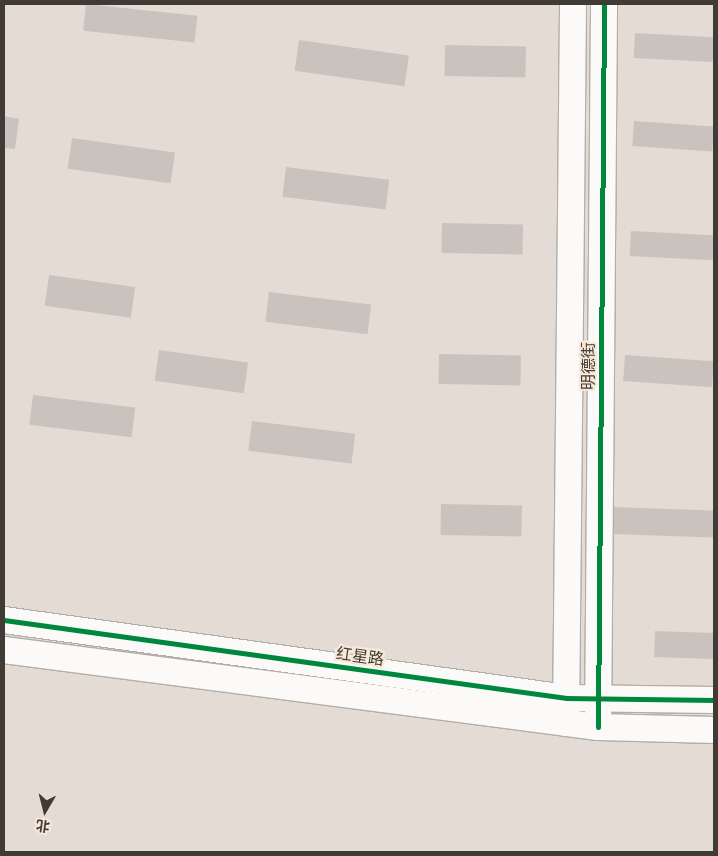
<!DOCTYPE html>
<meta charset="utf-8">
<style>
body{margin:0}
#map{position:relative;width:718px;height:856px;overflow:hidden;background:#e4dcd4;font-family:Cabin,"Noto Sans SC",sans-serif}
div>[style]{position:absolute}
.building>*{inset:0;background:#cac3bd;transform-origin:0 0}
.roads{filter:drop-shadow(1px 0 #b3ada7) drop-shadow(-1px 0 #b3ada7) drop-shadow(0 1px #b3ada7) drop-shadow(0 -1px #b3ada7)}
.secondary>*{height:26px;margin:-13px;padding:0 13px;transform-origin:13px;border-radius:13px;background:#fbfaf9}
.cycleway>*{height:5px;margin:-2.5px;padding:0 2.5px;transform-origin:2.5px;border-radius:2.5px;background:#00873e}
span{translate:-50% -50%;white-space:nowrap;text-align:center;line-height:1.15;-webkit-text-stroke:4.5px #f8e8da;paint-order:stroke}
.street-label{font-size:16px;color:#413b35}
.frame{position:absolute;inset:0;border:5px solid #413b35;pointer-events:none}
.north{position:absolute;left:20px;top:786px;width:50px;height:50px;-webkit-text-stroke:4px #f8e8da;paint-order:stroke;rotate:188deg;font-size:14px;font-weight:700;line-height:20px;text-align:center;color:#413b35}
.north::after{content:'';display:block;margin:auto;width:18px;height:22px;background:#413b35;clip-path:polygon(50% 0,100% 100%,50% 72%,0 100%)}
</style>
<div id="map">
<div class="building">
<div style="left:86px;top:4px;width:112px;height:27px;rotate:6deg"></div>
<div style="left:635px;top:33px;width:79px;height:25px;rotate:3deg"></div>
<div style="left:299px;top:40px;width:111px;height:31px;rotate:8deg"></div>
<div style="left:445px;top:45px;width:81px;height:31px;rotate:1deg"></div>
<div style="clip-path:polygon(4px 116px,19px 119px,15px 149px,4px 148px)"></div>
<div style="left:634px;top:121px;width:80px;height:25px;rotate:4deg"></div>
<div style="left:72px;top:138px;width:104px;height:31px;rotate:8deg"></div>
<div style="left:286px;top:167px;width:104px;height:30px;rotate:7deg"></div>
<div style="left:442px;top:223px;width:81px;height:30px;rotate:1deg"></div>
<div style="left:631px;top:231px;width:83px;height:25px;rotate:3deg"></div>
<div style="left:49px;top:275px;width:87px;height:31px;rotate:8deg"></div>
<div style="left:269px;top:292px;width:103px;height:30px;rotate:7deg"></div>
<div style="left:159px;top:350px;width:90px;height:31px;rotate:8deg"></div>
<div style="left:439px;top:354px;width:82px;height:30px;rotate:1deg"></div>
<div style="left:625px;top:355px;width:89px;height:26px;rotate:4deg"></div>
<div style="left:33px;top:395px;width:103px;height:30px;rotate:7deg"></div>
<div style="left:252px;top:421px;width:104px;height:30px;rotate:7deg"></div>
<div style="left:441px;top:504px;width:81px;height:31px;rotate:1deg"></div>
<div style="left:612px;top:507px;width:102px;height:27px;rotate:2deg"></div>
<div style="left:655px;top:631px;width:59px;height:26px;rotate:2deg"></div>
</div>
<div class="roads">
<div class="secondary">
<div style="left:4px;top:620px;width:568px;rotate:7.89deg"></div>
<div style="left:567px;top:698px;width:147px;rotate:0.8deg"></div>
<div style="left:4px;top:650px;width:599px;rotate:7.39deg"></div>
<div style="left:598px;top:727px;width:116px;rotate:1.5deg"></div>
<div style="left:566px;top:723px;width:719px;rotate:-89.44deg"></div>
<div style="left:598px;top:727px;width:723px;rotate:-89.52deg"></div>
</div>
</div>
<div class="cycleway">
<div style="left:4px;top:620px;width:568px;rotate:7.89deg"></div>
<div style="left:567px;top:698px;width:147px;rotate:0.8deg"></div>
<div style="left:598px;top:727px;width:723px;rotate:-89.52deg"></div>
</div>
<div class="street-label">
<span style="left:589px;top:366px;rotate:-90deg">明德街</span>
<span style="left:360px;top:657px;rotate:8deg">红星路</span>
</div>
<div class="frame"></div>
<div class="north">北</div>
</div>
